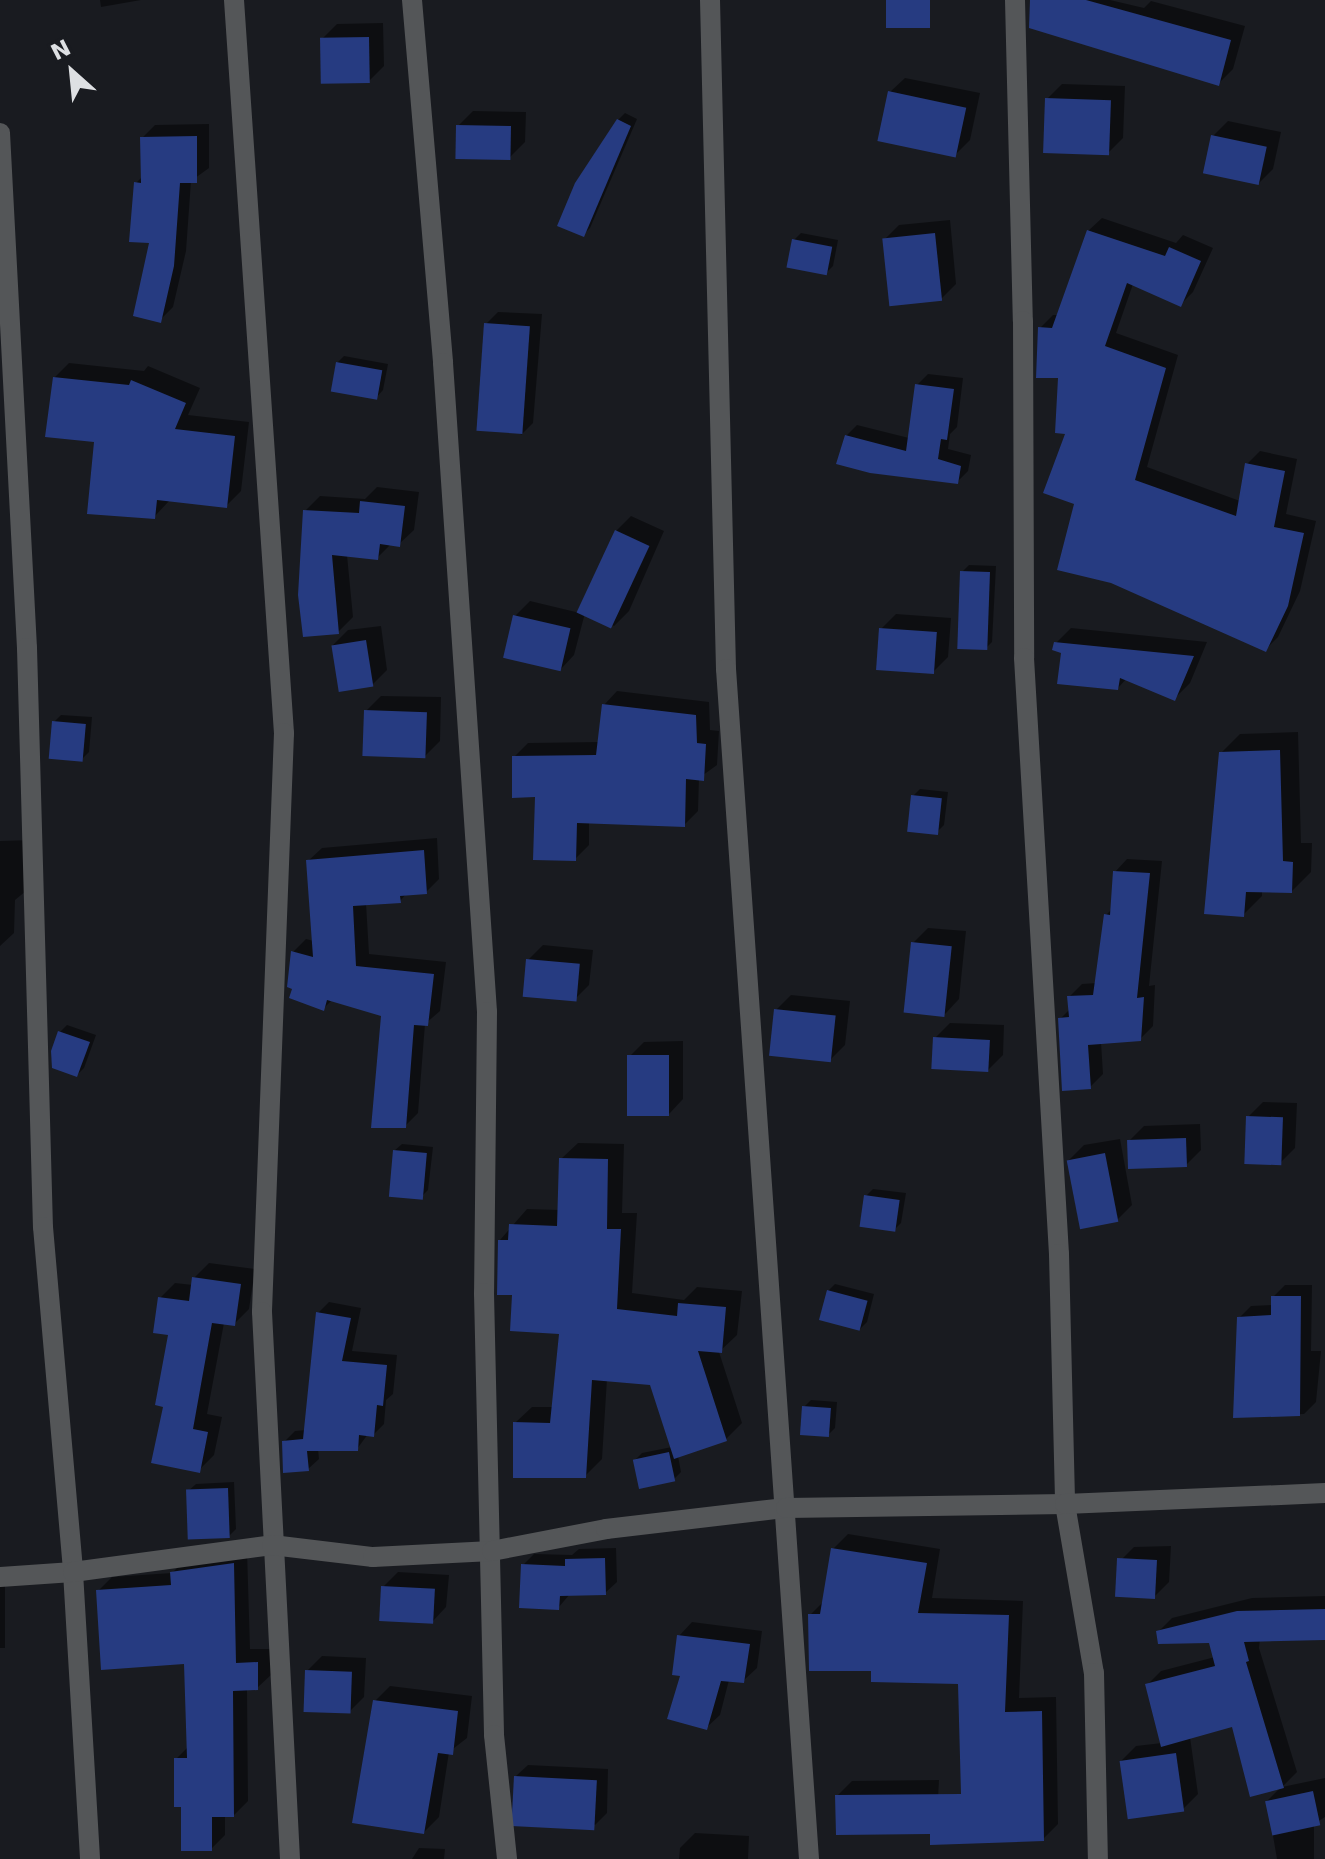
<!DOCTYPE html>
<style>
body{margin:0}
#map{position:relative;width:1325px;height:1859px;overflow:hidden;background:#191b20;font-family:"DejaVu Sans",sans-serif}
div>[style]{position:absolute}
.shadow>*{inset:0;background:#0007;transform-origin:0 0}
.building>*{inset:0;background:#263b81;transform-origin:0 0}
.minor>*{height:20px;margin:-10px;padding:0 10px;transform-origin:10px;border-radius:10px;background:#545658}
span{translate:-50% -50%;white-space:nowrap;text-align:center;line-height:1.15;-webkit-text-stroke:6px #191b20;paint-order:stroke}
.north{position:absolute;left:32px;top:32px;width:80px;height:80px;-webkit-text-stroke:6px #191b20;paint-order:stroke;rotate:333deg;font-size:22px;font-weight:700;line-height:32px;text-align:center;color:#dee0e3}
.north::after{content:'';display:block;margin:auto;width:28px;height:36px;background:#dee0e3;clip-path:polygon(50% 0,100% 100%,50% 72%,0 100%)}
</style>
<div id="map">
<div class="shadow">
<div style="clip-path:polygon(100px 0,141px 0,101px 7px)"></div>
<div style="clip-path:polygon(1032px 0,1110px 0,1144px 8px,1151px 1px,1245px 26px,1233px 69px,1218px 84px)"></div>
<div style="clip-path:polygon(383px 23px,384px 66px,369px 81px,322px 39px,337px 24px)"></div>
<div style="clip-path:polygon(905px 78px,980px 93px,970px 140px,955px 155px,890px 92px)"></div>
<div style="clip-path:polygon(1062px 84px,1125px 86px,1123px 138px,1108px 153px,1047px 99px)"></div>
<div style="clip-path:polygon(473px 111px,526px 112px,525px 142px,510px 157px,458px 126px)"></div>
<div style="clip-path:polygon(625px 113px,637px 119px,590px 228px,583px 235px,618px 120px)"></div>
<div style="clip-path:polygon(1228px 121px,1281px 132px,1273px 169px,1258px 184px,1213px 136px)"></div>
<div style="clip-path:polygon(209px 124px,209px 168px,191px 181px,186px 251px,173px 307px,160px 320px,152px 241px,136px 183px,143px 176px,142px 138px,155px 125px)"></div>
<div style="clip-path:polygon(1102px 218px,1176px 243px,1183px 235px,1213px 248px,1193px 292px,1180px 305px,1133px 284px,1116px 333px,1178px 355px,1147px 467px,1240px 501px,1247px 464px,1260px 451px,1297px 459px,1286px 514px,1316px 521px,1300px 591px,1278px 637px,1265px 650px,1076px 503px,1060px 377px,1040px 328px,1053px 315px,1059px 315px,1088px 231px)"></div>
<div style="clip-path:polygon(950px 220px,956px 284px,941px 299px,884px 240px,899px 225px)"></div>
<div style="clip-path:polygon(801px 233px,838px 240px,833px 266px,826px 273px,794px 240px)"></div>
<div style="clip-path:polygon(498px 312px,542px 314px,533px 423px,521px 435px,486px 324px)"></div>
<div style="clip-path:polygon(344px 356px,388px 364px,383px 390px,376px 398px,337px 363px)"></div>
<div style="clip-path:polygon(69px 363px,144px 371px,148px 366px,200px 388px,188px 415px,249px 422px,241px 491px,226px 506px,170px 500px,154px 517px,54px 378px)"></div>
<div style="clip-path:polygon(928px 374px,963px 378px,957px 427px,950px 434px,948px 449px,971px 455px,968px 471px,957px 482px,846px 436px,857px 425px,909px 438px,917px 385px)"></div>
<div style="clip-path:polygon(377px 487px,419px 492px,414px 530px,399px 544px,391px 544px,377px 558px,347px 555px,353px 617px,338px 632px,305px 511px,320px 496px,365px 499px)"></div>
<div style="clip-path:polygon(631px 516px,664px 531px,629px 611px,614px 626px,585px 613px,574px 655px,560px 670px,515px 616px,530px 601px,580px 613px,616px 531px)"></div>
<div style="clip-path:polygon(969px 565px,996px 566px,992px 642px,985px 649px,962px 572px)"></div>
<div style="clip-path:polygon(896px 614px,951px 618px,948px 657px,933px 672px,881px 629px)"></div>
<div style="clip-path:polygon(381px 626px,387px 670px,372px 685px,333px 645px,348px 630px)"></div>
<div style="clip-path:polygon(1071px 628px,1207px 642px,1190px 683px,1175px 698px,1127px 678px,1118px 688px,1063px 652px,1056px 643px)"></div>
<div style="clip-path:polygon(617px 691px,709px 702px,710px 730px,719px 731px,717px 765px,699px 778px,698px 811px,684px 825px,589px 822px,589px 845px,575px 859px,514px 757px,528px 743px,600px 742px,604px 705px)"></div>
<div style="clip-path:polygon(381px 696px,441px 697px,440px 741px,425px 756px,366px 711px)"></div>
<div style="clip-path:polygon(61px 715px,92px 717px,89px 752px,82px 759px,54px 722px)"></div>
<div style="clip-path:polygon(1298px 732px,1301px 843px,1312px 843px,1311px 872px,1292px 891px,1262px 890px,1262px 896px,1243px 915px,1221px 753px,1240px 734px)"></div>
<div style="clip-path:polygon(920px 789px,948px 792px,944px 825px,937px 832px,913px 796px)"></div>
<div style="clip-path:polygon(437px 838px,439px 879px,426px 892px,407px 893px,400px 901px,366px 903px,369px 954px,446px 962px,440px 1011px,425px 1024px,418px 1113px,405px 1126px,383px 1015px,332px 1000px,323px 1009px,295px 988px,293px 952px,306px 939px,314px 941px,308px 861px,322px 848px)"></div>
<div style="clip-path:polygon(32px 840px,32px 886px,15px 900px,14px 933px,0 946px,0 841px)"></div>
<div style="clip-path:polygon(1127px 859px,1162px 861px,1149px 986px,1155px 985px,1153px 1026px,1140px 1039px,1101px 1042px,1103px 1074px,1090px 1087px,1060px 1019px,1070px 1009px,1069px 997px,1082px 984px,1097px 983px,1106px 915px,1113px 908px,1115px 872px)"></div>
<div style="clip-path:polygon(928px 928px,966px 931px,959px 999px,945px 1014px,913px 943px)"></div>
<div style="clip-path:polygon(543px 945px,593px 950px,589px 985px,574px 1000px,528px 960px)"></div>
<div style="clip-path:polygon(791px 995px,850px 1001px,845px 1045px,830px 1060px,776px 1010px)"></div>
<div style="clip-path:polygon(950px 1023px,1004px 1025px,1003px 1055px,988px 1070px,935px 1038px)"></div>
<div style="clip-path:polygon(67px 1025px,96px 1035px,84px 1068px,77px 1075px,60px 1032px)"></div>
<div style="clip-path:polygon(683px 1041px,683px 1099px,669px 1114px,629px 1057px,644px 1042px)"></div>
<div style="clip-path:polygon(1263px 1102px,1297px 1103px,1295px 1148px,1280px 1163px,1248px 1117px)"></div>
<div style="clip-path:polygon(1200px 1124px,1201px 1150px,1186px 1165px,1129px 1141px,1144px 1126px)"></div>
<div style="clip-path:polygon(1120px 1139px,1132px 1205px,1117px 1220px,1069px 1160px,1084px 1145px)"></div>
<div style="clip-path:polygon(578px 1143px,624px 1144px,622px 1213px,637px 1213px,632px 1293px,684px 1300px,697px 1287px,742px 1291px,737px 1335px,719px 1352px,742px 1423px,726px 1439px,678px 1456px,681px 1472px,674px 1479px,635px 1460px,642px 1453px,672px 1447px,651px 1383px,607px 1379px,602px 1459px,585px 1476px,515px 1423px,532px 1407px,553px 1407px,561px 1333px,514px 1293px,500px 1240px,527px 1209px,560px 1210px,561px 1159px)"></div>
<div style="clip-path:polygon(402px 1144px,433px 1147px,428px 1190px,421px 1197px,394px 1151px)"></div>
<div style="clip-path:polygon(873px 1189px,906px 1193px,901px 1223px,894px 1230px,866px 1196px)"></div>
<div style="clip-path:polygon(209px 1263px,255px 1269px,249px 1309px,234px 1324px,224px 1323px,207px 1414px,222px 1417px,214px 1455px,199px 1470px,166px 1405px,170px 1333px,160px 1298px,175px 1283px,193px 1285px,194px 1278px)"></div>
<div style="clip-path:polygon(835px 1284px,874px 1294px,867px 1322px,860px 1329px,828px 1291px)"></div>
<div style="clip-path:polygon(1285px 1285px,1312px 1285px,1311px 1351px,1321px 1351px,1316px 1402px,1304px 1414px,1235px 1416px,1239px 1318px,1251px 1306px,1273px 1305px,1273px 1297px)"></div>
<div style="clip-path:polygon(329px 1302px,361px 1308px,352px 1351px,397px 1355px,393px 1394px,386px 1400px,384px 1424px,373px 1435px,368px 1434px,357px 1449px,318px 1449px,319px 1459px,308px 1469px,284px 1442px,295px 1431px,306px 1430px,318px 1313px)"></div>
<div style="clip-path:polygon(811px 1400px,837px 1402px,835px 1428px,828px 1435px,804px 1407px)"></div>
<div style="clip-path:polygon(234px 1482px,236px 1529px,229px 1536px,188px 1491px,196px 1484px)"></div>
<div style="clip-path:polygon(848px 1534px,940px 1549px,932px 1598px,1023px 1601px,1019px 1698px,1056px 1697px,1058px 1824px,1043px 1839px,960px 1682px,873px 1669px,810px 1615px,825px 1600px,833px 1549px)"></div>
<div style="clip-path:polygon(1171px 1546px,1169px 1582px,1154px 1597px,1119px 1562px,1134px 1547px)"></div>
<div style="clip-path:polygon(616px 1548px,617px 1582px,605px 1593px,570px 1594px,558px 1608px,523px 1565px,534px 1554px,572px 1555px,579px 1549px)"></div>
<div style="clip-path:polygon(247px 1550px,250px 1649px,271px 1649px,272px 1674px,257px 1688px,247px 1689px,248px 1801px,234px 1815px,225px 1815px,225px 1835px,211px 1849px,183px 1805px,176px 1759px,188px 1747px,185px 1662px,98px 1591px,112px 1577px,172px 1573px,187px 1558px)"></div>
<div style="clip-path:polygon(398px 1572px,449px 1575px,446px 1607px,432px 1622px,383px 1587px)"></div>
<div style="left:0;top:1584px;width:5px;height:64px"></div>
<div style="clip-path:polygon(1325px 1596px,1325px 1638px,1260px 1639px,1259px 1648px,1297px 1772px,1282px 1787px,1325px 1778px,1325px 1817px,1314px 1824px,1314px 1859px,1277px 1859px,1267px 1801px,1282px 1786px,1234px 1725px,1190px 1737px,1198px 1794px,1183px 1809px,1121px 1761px,1136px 1746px,1162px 1743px,1147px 1685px,1161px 1671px,1215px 1657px,1211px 1641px,1158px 1632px,1172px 1618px,1252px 1598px)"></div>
<div style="clip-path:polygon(692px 1622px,762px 1631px,757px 1668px,743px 1681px,729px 1680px,720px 1715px,706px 1728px,682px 1674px,679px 1636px)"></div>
<div style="clip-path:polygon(322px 1656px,366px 1658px,364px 1697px,349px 1712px,307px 1671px)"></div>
<div style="clip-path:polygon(390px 1686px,472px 1696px,467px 1738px,449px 1752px,439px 1817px,424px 1832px,375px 1701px)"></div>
<div style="clip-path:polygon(528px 1765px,608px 1769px,607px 1813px,595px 1825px,516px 1776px)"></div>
<div style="clip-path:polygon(939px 1780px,937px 1817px,837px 1796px,852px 1781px)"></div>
<div style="clip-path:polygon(695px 1833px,749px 1836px,748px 1859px,679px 1859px,680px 1848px)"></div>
<div style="clip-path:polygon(419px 1848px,445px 1849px,444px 1859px,412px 1859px)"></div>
</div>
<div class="building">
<div style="left:886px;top:0;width:44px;height:28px"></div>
<div style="clip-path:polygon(1030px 0,1086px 0,1231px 40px,1219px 86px,1029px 28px)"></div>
<div style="left:369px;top:37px;width:46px;height:49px;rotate:89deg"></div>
<div style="left:888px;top:91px;width:80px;height:51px;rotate:12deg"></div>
<div style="left:1045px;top:98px;width:66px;height:55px;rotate:2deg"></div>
<div style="clip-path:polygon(617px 119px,631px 126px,584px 237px,557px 226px,575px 183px)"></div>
<div style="left:456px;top:125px;width:55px;height:34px;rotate:1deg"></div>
<div style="left:1211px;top:135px;width:57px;height:39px;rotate:12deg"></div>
<div style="clip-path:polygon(197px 136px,197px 183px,180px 183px,174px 266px,161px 323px,133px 316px,149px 243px,129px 242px,134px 182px,141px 183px,140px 137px)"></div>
<div style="clip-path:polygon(1087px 230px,1165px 256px,1169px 247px,1201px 261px,1181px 307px,1127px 283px,1105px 346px,1166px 368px,1135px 480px,1236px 516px,1245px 463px,1285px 471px,1274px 527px,1304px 533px,1288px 606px,1266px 652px,1111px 583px,1057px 570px,1074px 504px,1043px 493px,1065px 434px,1055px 433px,1058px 378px,1036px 378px,1038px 327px,1052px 328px)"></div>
<div style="left:935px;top:233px;width:68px;height:53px;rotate:84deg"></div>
<div style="left:792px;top:239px;width:41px;height:29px;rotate:11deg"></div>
<div style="left:484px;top:323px;width:46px;height:108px;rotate:4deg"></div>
<div style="left:336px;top:362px;width:47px;height:30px;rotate:10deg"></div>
<div style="clip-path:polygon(53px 377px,129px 385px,131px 380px,186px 403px,175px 429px,235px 436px,227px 508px,157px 500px,155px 519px,87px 514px,94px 442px,45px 437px)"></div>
<div style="clip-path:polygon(915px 384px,954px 389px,947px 440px,941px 439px,938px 459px,961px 466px,958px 484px,870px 473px,836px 464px,845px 435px,906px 451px)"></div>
<div style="clip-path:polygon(360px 501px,405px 506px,400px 547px,380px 544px,378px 560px,332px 555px,339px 634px,303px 637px,298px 595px,303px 510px,359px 513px)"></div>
<div style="left:615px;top:530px;width:38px;height:91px;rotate:25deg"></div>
<div style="left:960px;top:571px;width:30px;height:78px;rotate:2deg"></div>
<div style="left:513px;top:615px;width:59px;height:44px;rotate:13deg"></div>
<div style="left:879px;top:628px;width:58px;height:42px;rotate:4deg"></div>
<div style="left:366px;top:640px;width:47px;height:35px;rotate:81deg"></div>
<div style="clip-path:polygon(1054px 642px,1194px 656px,1175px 701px,1120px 678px,1118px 690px,1057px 684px,1061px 653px,1052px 650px)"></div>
<div style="clip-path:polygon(602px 704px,696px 715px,697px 743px,706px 744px,704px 781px,686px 779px,685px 827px,577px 823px,576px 861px,533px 860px,535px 797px,512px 798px,512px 756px,596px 755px)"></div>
<div style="left:364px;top:710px;width:63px;height:46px;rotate:2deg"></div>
<div style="left:52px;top:721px;width:34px;height:38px;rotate:5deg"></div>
<div style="clip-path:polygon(1280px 750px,1283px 861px,1293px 862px,1292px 893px,1246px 892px,1244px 917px,1204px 914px,1219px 752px)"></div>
<div style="left:911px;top:795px;width:31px;height:37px;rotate:6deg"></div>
<div style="clip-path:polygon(424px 850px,427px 894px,400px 896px,401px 903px,353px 906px,356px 966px,434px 974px,428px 1026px,414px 1025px,406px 1128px,371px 1128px,381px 1016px,327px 1000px,324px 1011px,289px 998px,292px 989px,287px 987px,291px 951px,313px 957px,306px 860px)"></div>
<div style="clip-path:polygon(1113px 871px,1150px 873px,1137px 998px,1144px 997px,1141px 1041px,1088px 1045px,1091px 1089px,1062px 1091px,1058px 1018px,1069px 1017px,1067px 996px,1093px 995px,1104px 914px,1110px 915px)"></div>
<div style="left:911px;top:942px;width:41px;height:71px;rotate:6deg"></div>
<div style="left:526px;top:959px;width:54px;height:38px;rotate:5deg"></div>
<div style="left:774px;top:1009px;width:62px;height:47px;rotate:6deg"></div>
<div style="clip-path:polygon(58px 1031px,90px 1042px,77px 1077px,52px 1068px,51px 1051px)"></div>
<div style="left:933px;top:1037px;width:57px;height:32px;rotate:3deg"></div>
<div style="left:669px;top:1055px;width:61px;height:42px;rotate:90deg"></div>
<div style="left:1246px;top:1116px;width:37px;height:48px;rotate:2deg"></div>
<div style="left:1186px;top:1138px;width:29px;height:59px;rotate:88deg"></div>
<div style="left:393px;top:1150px;width:34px;height:47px;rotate:5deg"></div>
<div style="left:1105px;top:1153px;width:70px;height:39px;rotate:79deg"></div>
<div style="clip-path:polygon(559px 1158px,608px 1159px,607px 1229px,621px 1229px,617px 1309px,677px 1316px,678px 1303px,726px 1307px,722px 1353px,698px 1351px,727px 1441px,674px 1459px,650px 1385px,592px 1380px,586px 1478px,513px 1478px,513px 1422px,550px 1423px,559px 1334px,510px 1331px,512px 1295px,497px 1295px,498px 1240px,508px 1240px,509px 1224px,557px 1226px)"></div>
<div style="left:864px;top:1195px;width:36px;height:32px;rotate:8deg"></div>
<div style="clip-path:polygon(192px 1277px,241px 1284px,235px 1326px,212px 1323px,193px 1429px,208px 1432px,200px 1473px,151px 1463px,163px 1407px,155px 1405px,168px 1335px,153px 1333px,158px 1297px,189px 1301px)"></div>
<div style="left:827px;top:1290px;width:42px;height:31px;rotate:15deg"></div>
<div style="clip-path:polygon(1271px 1296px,1301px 1296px,1300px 1416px,1233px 1418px,1237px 1317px,1271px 1315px)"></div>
<div style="clip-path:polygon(316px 1312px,351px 1318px,342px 1361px,387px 1365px,383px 1406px,377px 1405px,374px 1437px,359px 1435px,358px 1451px,307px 1451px,309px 1471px,283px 1473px,282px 1441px,303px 1439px)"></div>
<div style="left:802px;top:1406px;width:29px;height:29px;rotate:4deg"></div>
<div style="left:669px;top:1452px;width:30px;height:37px;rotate:78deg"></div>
<div style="left:228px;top:1488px;width:50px;height:42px;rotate:88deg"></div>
<div style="clip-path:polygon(831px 1548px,927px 1563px,918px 1613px,1009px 1615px,1005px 1712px,1042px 1711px,1044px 1841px,930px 1845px,930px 1834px,836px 1835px,835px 1795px,961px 1794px,958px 1684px,871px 1682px,871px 1671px,809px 1671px,808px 1614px,820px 1614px)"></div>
<div style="clip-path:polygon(605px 1558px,606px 1595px,560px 1596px,559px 1610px,519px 1608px,521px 1564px,565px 1566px,565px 1559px)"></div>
<div style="left:1157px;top:1560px;width:39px;height:40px;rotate:93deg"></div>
<div style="clip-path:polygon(234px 1563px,236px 1663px,258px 1662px,258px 1690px,233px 1691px,234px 1817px,212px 1817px,212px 1851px,181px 1851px,181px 1807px,174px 1807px,174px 1758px,187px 1758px,184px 1664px,101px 1670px,96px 1590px,171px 1585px,170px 1572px)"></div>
<div style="left:381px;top:1586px;width:54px;height:35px;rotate:3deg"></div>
<div style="clip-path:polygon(1325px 1609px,1325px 1640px,1244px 1642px,1249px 1661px,1246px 1662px,1284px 1788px,1250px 1797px,1232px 1727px,1161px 1747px,1145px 1684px,1215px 1666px,1209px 1643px,1158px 1644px,1156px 1631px,1237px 1611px)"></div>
<div style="clip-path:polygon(677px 1635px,750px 1644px,744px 1683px,721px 1681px,707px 1730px,667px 1719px,680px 1676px,672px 1675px)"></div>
<div style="left:305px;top:1670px;width:47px;height:42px;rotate:2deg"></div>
<div style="clip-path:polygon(373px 1700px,458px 1711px,453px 1755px,438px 1753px,424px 1834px,352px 1823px)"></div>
<div style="left:1176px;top:1753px;width:59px;height:57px;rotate:82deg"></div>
<div style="left:514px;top:1776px;width:83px;height:50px;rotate:3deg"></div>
<div style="left:1313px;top:1791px;width:35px;height:49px;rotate:78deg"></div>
</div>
<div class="minor">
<div style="left:234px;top:0;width:735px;rotate:86.1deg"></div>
<div style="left:284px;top:733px;width:579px;rotate:92.18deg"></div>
<div style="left:262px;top:1312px;width:548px;rotate:87.07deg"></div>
<div style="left:412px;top:0;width:364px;rotate:85.1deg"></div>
<div style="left:443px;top:363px;width:650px;rotate:86.12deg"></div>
<div style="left:487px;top:1012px;width:281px;rotate:90.6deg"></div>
<div style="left:484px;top:1293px;width:442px;rotate:88.7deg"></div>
<div style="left:494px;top:1735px;width:125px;rotate:84deg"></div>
<div style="left:710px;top:0;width:669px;rotate:88.63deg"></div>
<div style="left:726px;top:669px;width:1193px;rotate:86.01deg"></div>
<div style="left:1015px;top:0;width:321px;rotate:88.6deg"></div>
<div style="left:1023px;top:321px;width:337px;rotate:89.8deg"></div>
<div style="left:1024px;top:658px;width:597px;rotate:86.64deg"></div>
<div style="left:1059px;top:1254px;width:250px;rotate:88.6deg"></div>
<div style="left:1065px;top:1504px;width:171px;rotate:80.3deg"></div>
<div style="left:1094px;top:1673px;width:186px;rotate:88.8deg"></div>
<div style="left:0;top:133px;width:516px;rotate:87deg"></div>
<div style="left:27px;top:648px;width:579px;rotate:88.42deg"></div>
<div style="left:43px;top:1227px;width:346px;rotate:85deg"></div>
<div style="left:73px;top:1572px;width:288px;rotate:86.6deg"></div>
<div style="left:0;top:1577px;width:73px;rotate:-3.9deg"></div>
<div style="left:73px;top:1572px;width:201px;rotate:-7.7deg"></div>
<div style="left:272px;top:1545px;width:102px;rotate:6.8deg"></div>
<div style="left:373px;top:1557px;width:119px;rotate:-2.9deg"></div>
<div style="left:492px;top:1551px;width:116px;rotate:-10.9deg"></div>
<div style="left:606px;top:1529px;width:181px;rotate:-6.7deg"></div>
<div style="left:786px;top:1508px;width:279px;rotate:-0.8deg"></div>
<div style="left:1065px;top:1504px;width:260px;rotate:-2.4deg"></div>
</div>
<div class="north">N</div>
</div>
